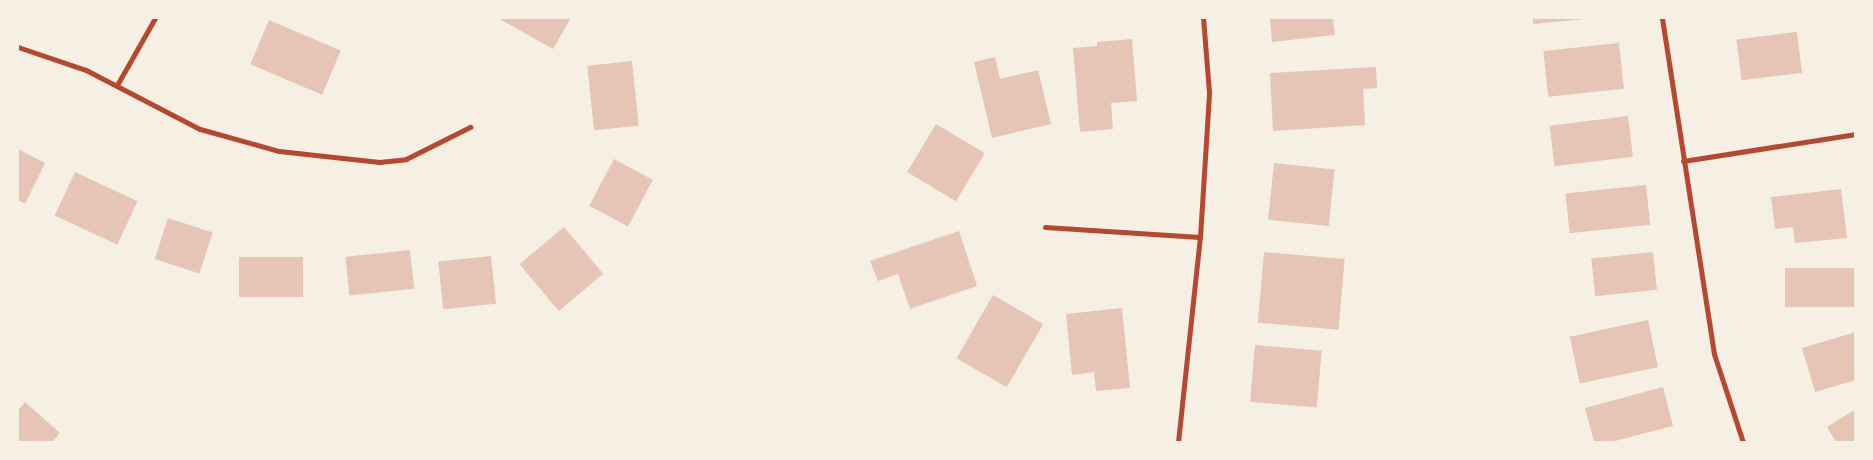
<!DOCTYPE html>
<style>
body{margin:0}
#map{position:relative;width:1873px;height:460px;overflow:hidden;background:#f6efe4;font-family:"Playfair Display",serif}
div>[style]{position:absolute}
.building>*{inset:0;background:#e6c5b7;transform-origin:0 0}
.minor>*{height:5px;margin:-2.5px;padding:0 2.5px;transform-origin:2.5px;border-radius:2.5px;background:#b5482f}
span{translate:-50% -50%;white-space:nowrap;text-align:center;line-height:1.15;-webkit-text-stroke:4px #f6efe4;paint-order:stroke}
.frame{position:absolute;inset:0;border:19px solid #f6efe4;pointer-events:none}
</style>
<div id="map">
<div class="building">
<div style="clip-path:polygon(498px 18px,571px 18px,553px 49px)"></div>
<div style="clip-path:polygon(1270px 18px,1333px 18px,1335px 35px,1272px 42px)"></div>
<div style="clip-path:polygon(1533px 18px,1585px 18px,1585px 19px,1533px 24px)"></div>
<div style="left:269px;top:20px;width:78px;height:48px;rotate:23deg"></div>
<div style="left:1797px;top:32px;width:41px;height:61px;rotate:83deg"></div>
<div style="clip-path:polygon(1132px 39px,1137px 101px,1111px 103px,1113px 129px,1080px 132px,1073px 48px,1097px 46px,1097px 42px)"></div>
<div style="left:1619px;top:43px;width:46px;height:76px;rotate:84deg"></div>
<div style="clip-path:polygon(995px 57px,1000px 79px,1038px 70px,1051px 124px,992px 138px,974px 62px)"></div>
<div style="left:632px;top:61px;width:65px;height:45px;rotate:84deg"></div>
<div style="clip-path:polygon(1376px 67px,1377px 88px,1363px 89px,1365px 125px,1273px 131px,1270px 73px)"></div>
<div style="left:1628px;top:116px;width:41px;height:79px;rotate:83deg"></div>
<div style="left:936px;top:124px;width:57px;height:56px;rotate:31deg"></div>
<div style="clip-path:polygon(18px 149px,45px 163px,25px 204px,18px 200px)"></div>
<div style="left:614px;top:159px;width:44px;height:53px;rotate:28deg"></div>
<div style="left:1274px;top:163px;width:61px;height:57px;rotate:6deg"></div>
<div style="left:75px;top:172px;width:69px;height:48px;rotate:25deg"></div>
<div style="left:1646px;top:185px;width:40px;height:81px;rotate:84deg"></div>
<div style="clip-path:polygon(1841px 189px,1847px 238px,1795px 243px,1793px 227px,1775px 229px,1771px 197px)"></div>
<div style="left:168px;top:218px;width:47px;height:43px;rotate:18deg"></div>
<div style="left:564px;top:227px;width:61px;height:58px;rotate:50deg"></div>
<div style="clip-path:polygon(959px 231px,977px 286px,910px 309px,898px 274px,878px 281px,870px 261px)"></div>
<div style="left:410px;top:250px;width:39px;height:65px;rotate:84deg"></div>
<div style="left:1264px;top:252px;width:81px;height:71px;rotate:5deg"></div>
<div style="left:1653px;top:252px;width:38px;height:62px;rotate:84deg"></div>
<div style="left:491px;top:256px;width:48px;height:53px;rotate:84deg"></div>
<div style="left:303px;top:257px;width:40px;height:64px;rotate:90deg"></div>
<div style="left:1856px;top:268px;width:39px;height:71px;rotate:90deg"></div>
<div style="left:993px;top:295px;width:58px;height:73px;rotate:30deg"></div>
<div style="clip-path:polygon(1122px 308px,1130px 388px,1096px 391px,1094px 372px,1072px 375px,1066px 314px)"></div>
<div style="left:1648px;top:320px;width:48px;height:80px;rotate:78deg"></div>
<div style="clip-path:polygon(1856px 332px,1856px 380px,1815px 392px,1802px 348px)"></div>
<div style="left:1255px;top:345px;width:67px;height:57px;rotate:5deg"></div>
<div style="clip-path:polygon(1663px 387px,1673px 426px,1611px 442px,1594px 442px,1585px 408px)"></div>
<div style="clip-path:polygon(25px 402px,60px 433px,52px 442px,18px 442px,18px 410px)"></div>
<div style="clip-path:polygon(1856px 409px,1856px 442px,1836px 442px,1827px 427px)"></div>
</div>
<div class="minor">
<div style="left:1662px;top:18px;width:340px;rotate:81.2deg"></div>
<div style="left:1714px;top:354px;width:93px;rotate:71.8deg"></div>
<div style="left:18px;top:47px;width:72px;rotate:18.7deg"></div>
<div style="left:86px;top:70px;width:128px;rotate:27.4deg"></div>
<div style="left:200px;top:129px;width:82px;rotate:15.6deg"></div>
<div style="left:279px;top:151px;width:101px;rotate:6.3deg"></div>
<div style="left:379px;top:162px;width:27px;rotate:-6deg"></div>
<div style="left:406px;top:159px;width:72px;rotate:-26.6deg"></div>
<div style="left:117px;top:85px;width:77px;rotate:-60.4deg"></div>
<div style="left:1683px;top:161px;width:175px;rotate:-8.9deg"></div>
<div style="left:1045px;top:227px;width:155px;rotate:3.7deg"></div>
<div style="left:1178px;top:442px;width:206px;rotate:-83.9deg"></div>
<div style="left:1200px;top:237px;width:145px;rotate:-86.4deg"></div>
<div style="left:1209px;top:92px;width:74px;rotate:-94.6deg"></div>
</div>
<div class="frame"></div>
</div>
